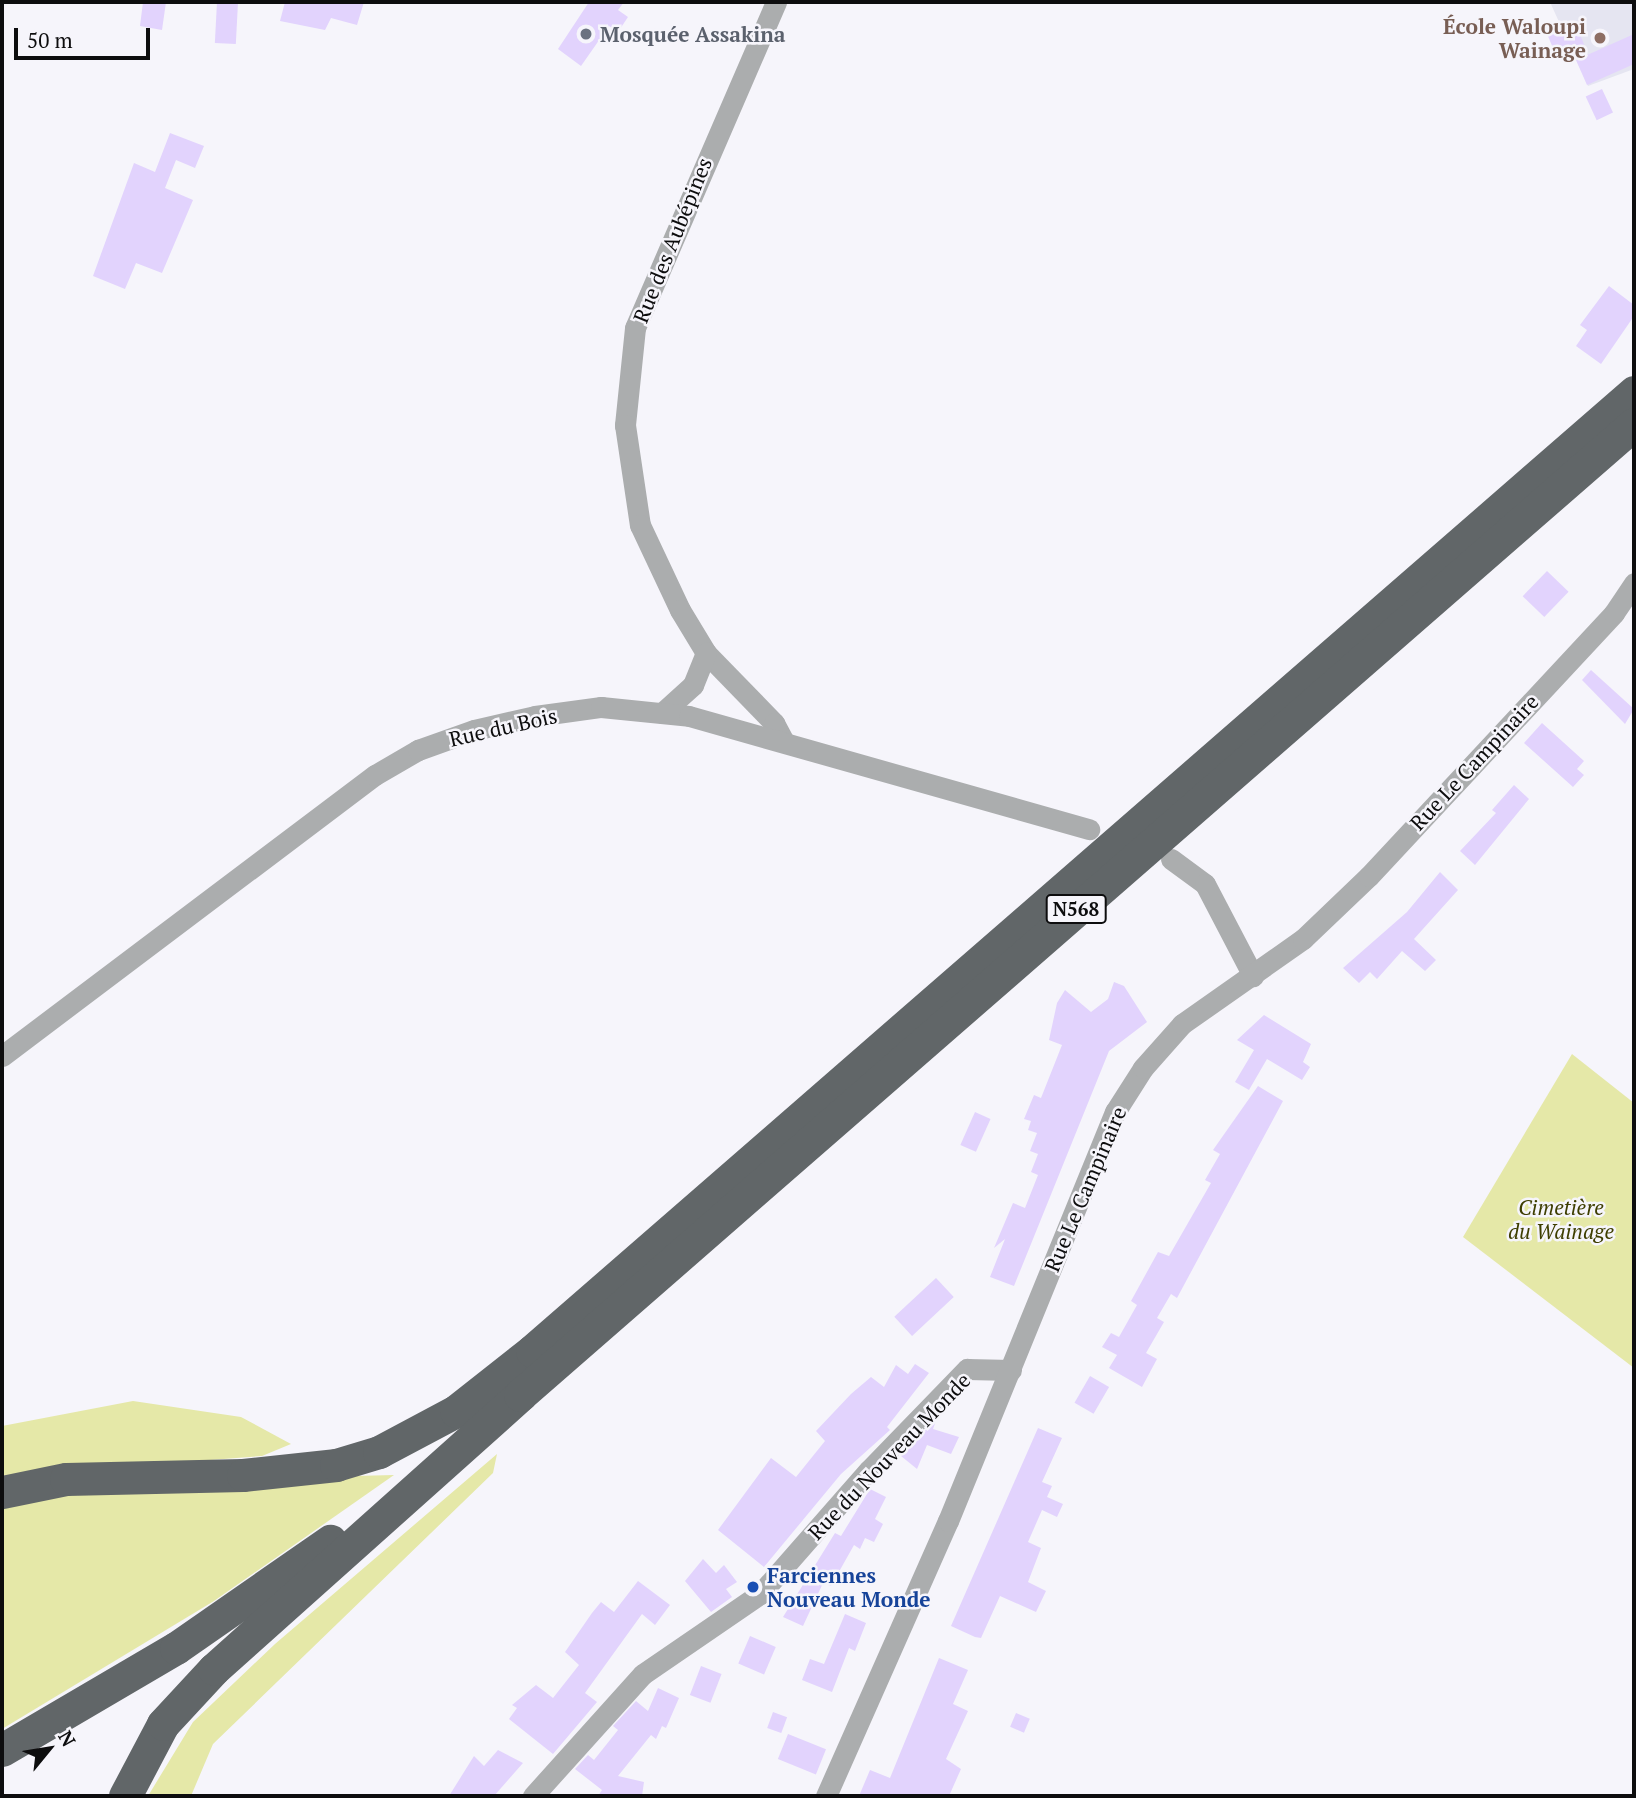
<!DOCTYPE html>
<meta charset="utf-8">
<style>
body{margin:0}
#map{position:relative;width:1636px;height:1798px;overflow:hidden;background:#f6f5fb;font-family:"PT Serif",serif}
div>[style]{position:absolute}
.built>*{inset:0;background:#e5e5f1}
.green>*{inset:0;background:#e5e8a8}
.building>*{inset:0;background:#e2d3fd;transform-origin:0 0}
.minor>*{height:21px;margin:-10.5px;padding:0 10.5px;transform-origin:10.5px;border-radius:10.5px;background:#abadae}
.trunk>*{height:33px;margin:-16.5px;padding:0 16.5px;transform-origin:16.5px;border-radius:16.5px;background:#616668}
.dots>*{width:19px;height:19px;translate:-50% -50%;box-sizing:border-box;border:4px solid #f6f5fb;border-radius:50%}
span{translate:-50% -50%;white-space:nowrap;text-align:center;line-height:1.15;-webkit-text-stroke:5px #f6f5fb;paint-order:stroke}
.shield-label span{padding:2px 5px;background:#f6f5fb;border:2px solid;border-radius:5px;-webkit-text-stroke-width:0}
.shield-label{font-size:19px;color:#0d0d0e;font-weight:700}
.education-label{font-size:21px;color:#785e54;font-weight:700}
.right{translate:-100% -50%;text-align:right}
.worship-label{font-size:21px;color:#5b616d;font-weight:700}
.left{translate:0 -50%;text-align:left}
.street-label{font-size:21px;color:#0d0d0e}
.park-label{font-size:21px;color:#3e3e00;font-style:italic}
.transit-label{font-size:21px;color:#164399;font-weight:700}
.frame{position:absolute;inset:0;border:4px solid #0d0d0e;pointer-events:none}
.north{position:absolute;left:14px;top:1714px;width:70px;height:70px;-webkit-text-stroke:5px #f6f5fb;paint-order:stroke;rotate:60deg;font-size:19px;font-weight:700;line-height:28px;text-align:center;color:#0d0d0e}
.north::after{content:'';display:block;margin:auto;width:24px;height:32px;background:#0d0d0e;clip-path:polygon(50% 0,100% 100%,50% 72%,0 100%)}
.scale{position:absolute;left:14px;top:28px;width:136px;height:32px;box-sizing:border-box;border:4px solid #0d0d0e;border-top:0;padding-left:9px;font-size:21px;line-height:24px;white-space:nowrap;color:#0d0d0e;-webkit-text-stroke:5px #f6f5fb;paint-order:stroke}
</style>
<div id="map">
<div class="built">
<div style="clip-path:polygon(1550px 2px,1634px 2px,1634px 69px,1588px 86px)"></div>
</div>
<div class="green">
<div style="clip-path:polygon(1572px 1054px,1634px 1103px,1634px 1368px,1463px 1237px)"></div>
<div style="clip-path:polygon(133px 1401px,241px 1417px,291px 1444px,262px 1456px,2px 1476px,2px 1426px)"></div>
<div style="clip-path:polygon(497px 1454px,493px 1473px,213px 1744px,191px 1796px,148px 1796px,193px 1722px,275px 1644px)"></div>
<div style="clip-path:polygon(394px 1475px,214px 1601px,2px 1729px,2px 1502px,105px 1482px)"></div>
</div>
<div class="building">
<div style="clip-path:polygon(143px 2px,166px 2px,162px 30px,140px 26px)"></div>
<div style="left:217px;top:2px;width:21px;height:41px;rotate:3deg"></div>
<div style="clip-path:polygon(285px 2px,364px 2px,357px 25px,331px 18px,325px 30px,280px 21px)"></div>
<div style="clip-path:polygon(589px 2px,624px 2px,618px 10px,628px 17px,618px 32px,609px 26px,581px 66px,558px 49px)"></div>
<div style="left:1575px;top:23px;width:26px;height:30px;rotate:67deg"></div>
<div style="clip-path:polygon(1634px 34px,1634px 64px,1587px 85px,1576px 60px)"></div>
<div style="left:1602px;top:89px;width:26px;height:18px;rotate:65deg"></div>
<div style="clip-path:polygon(170px 133px,204px 146px,195px 168px,176px 160px,165px 188px,193px 200px,162px 273px,136px 263px,125px 289px,93px 276px,134px 163px,155px 172px)"></div>
<div style="clip-path:polygon(1609px 286px,1634px 305px,1634px 316px,1601px 364px,1576px 346px,1587px 330px,1580px 325px)"></div>
<div style="left:1547px;top:571px;width:30px;height:35px;rotate:44deg"></div>
<div style="clip-path:polygon(1591px 670px,1634px 709px,1625px 724px,1582px 680px)"></div>
<div style="clip-path:polygon(1542px 723px,1584px 761px,1577px 769px,1584px 775px,1573px 787px,1524px 743px)"></div>
<div style="clip-path:polygon(1514px 785px,1529px 799px,1475px 865px,1460px 851px,1496px 813px,1492px 810px)"></div>
<div style="clip-path:polygon(1440px 872px,1458px 890px,1414px 939px,1436px 960px,1425px 971px,1402px 951px,1377px 979px,1370px 972px,1359px 983px,1343px 968px,1407px 912px)"></div>
<div style="clip-path:polygon(1114px 982px,1124px 986px,1147px 1022px,1109px 1051px,1014px 1286px,990px 1277px,1005px 1239px,994px 1248px,1013px 1203px,1025px 1208px,1038px 1175px,1031px 1172px,1038px 1154px,1030px 1151px,1037px 1133px,1028px 1130px,1031px 1121px,1024px 1119px,1034px 1095px,1041px 1098px,1062px 1045px,1049px 1040px,1057px 1003px,1065px 990px,1091px 1012px,1108px 999px)"></div>
<div style="clip-path:polygon(1264px 1015px,1311px 1044px,1303px 1062px,1310px 1067px,1302px 1080px,1267px 1059px,1249px 1090px,1235px 1082px,1254px 1050px,1237px 1040px)"></div>
<div style="clip-path:polygon(1258px 1086px,1283px 1101px,1177px 1298px,1171px 1294px,1157px 1318px,1164px 1322px,1146px 1353px,1157px 1359px,1142px 1387px,1109px 1368px,1117px 1355px,1102px 1347px,1111px 1333px,1119px 1337px,1137px 1305px,1131px 1301px,1158px 1252px,1169px 1256px,1211px 1183px,1205px 1180px,1220px 1154px,1213px 1150px)"></div>
<div style="left:975px;top:1112px;width:17px;height:36px;rotate:24deg"></div>
<div style="left:936px;top:1278px;width:26px;height:57px;rotate:47deg"></div>
<div style="clip-path:polygon(915px 1364px,929px 1373px,887px 1427px,890px 1430px,841px 1474px,764px 1567px,718px 1530px,771px 1458px,796px 1477px,825px 1441px,816px 1431px,851px 1394px,871px 1377px,884px 1387px,896px 1365px,908px 1374px)"></div>
<div style="left:1090px;top:1376px;width:22px;height:31px;rotate:30deg"></div>
<div style="clip-path:polygon(937px 1418px,933px 1429px,959px 1437px,951px 1454px,927px 1445px,917px 1469px,901px 1456px)"></div>
<div style="clip-path:polygon(1038px 1428px,1062px 1438px,1042px 1482px,1052px 1486px,1047px 1497px,1063px 1504px,1057px 1517px,1042px 1510px,1028px 1542px,1041px 1548px,1028px 1582px,1046px 1591px,1036px 1612px,1000px 1596px,981px 1638px,975px 1637px,951px 1626px)"></div>
<div style="clip-path:polygon(870px 1489px,886px 1497px,875px 1519px,883px 1524px,874px 1542px,865px 1538px,860px 1549px,854px 1545px,831px 1586px,823px 1583px,803px 1626px,783px 1617px,835px 1533px,841px 1536px)"></div>
<div style="clip-path:polygon(703px 1559px,716px 1573px,724px 1565px,737px 1582px,726px 1589px,732px 1597px,711px 1612px,685px 1581px)"></div>
<div style="clip-path:polygon(638px 1581px,670px 1605px,655px 1625px,642px 1614px,585px 1693px,597px 1702px,553px 1754px,509px 1719px,517px 1708px,512px 1705px,536px 1685px,553px 1698px,579px 1665px,565px 1652px,592px 1613px,601px 1602px,614px 1612px)"></div>
<div style="clip-path:polygon(845px 1614px,866px 1623px,855px 1651px,849px 1648px,832px 1692px,802px 1680px,810px 1659px,824px 1664px)"></div>
<div style="left:750px;top:1636px;width:28px;height:30px;rotate:23deg"></div>
<div style="clip-path:polygon(939px 1658px,968px 1670px,953px 1704px,968px 1711px,946px 1759px,961px 1769px,949px 1796px,859px 1796px,870px 1770px,890px 1778px)"></div>
<div style="left:701px;top:1666px;width:22px;height:31px;rotate:21deg"></div>
<div style="clip-path:polygon(658px 1688px,679px 1698px,666px 1728px,662px 1726px,656px 1739px,651px 1735px,618px 1776px,644px 1782px,642px 1796px,598px 1796px,602px 1790px,575px 1769px,588px 1755px,594px 1760px,618px 1730px,613px 1726px,636px 1701px,648px 1711px)"></div>
<div style="left:773px;top:1712px;width:15px;height:17px;rotate:20deg"></div>
<div style="left:1016px;top:1713px;width:15px;height:15px;rotate:23deg"></div>
<div style="left:788px;top:1734px;width:41px;height:27px;rotate:22deg"></div>
<div style="clip-path:polygon(498px 1750px,523px 1763px,494px 1796px,449px 1796px,474px 1756px,484px 1766px)"></div>
</div>
<div class="minor">
<div style="left:776px;top:2px;width:355px;rotate:113.4deg"></div>
<div style="left:635px;top:328px;width:98px;rotate:95.9deg"></div>
<div style="left:625px;top:425px;width:101px;rotate:81.5deg"></div>
<div style="left:640px;top:525px;width:94px;rotate:64.8deg"></div>
<div style="left:680px;top:610px;width:50px;rotate:58.8deg"></div>
<div style="left:706px;top:653px;width:98px;rotate:45.8deg"></div>
<div style="left:774px;top:723px;width:19px;rotate:62deg"></div>
<div style="left:662px;top:713px;width:42px;rotate:-42.1deg"></div>
<div style="left:693px;top:685px;width:35px;rotate:-68deg"></div>
<div style="left:1171px;top:859px;width:42px;rotate:36.3deg"></div>
<div style="left:1205px;top:884px;width:104px;rotate:62.4deg"></div>
<div style="left:2px;top:1056px;width:467px;rotate:-37deg"></div>
<div style="left:375px;top:775px;width:50px;rotate:-30.2deg"></div>
<div style="left:418px;top:750px;width:59px;rotate:-19.7deg"></div>
<div style="left:474px;top:730px;width:63px;rotate:-12.9deg"></div>
<div style="left:535px;top:716px;width:67px;rotate:-7.8deg"></div>
<div style="left:601px;top:707px;width:88px;rotate:5.8deg"></div>
<div style="left:689px;top:716px;width:416px;rotate:15.8deg"></div>
<div style="left:533px;top:1796px;width:164px;rotate:-48deg"></div>
<div style="left:643px;top:1674px;width:142px;rotate:-34.4deg"></div>
<div style="left:760px;top:1594px;width:165px;rotate:-48.7deg"></div>
<div style="left:869px;top:1470px;width:141px;rotate:-45.9deg"></div>
<div style="left:967px;top:1369px;width:44px;rotate:1.3deg"></div>
<div style="left:826px;top:1796px;width:301px;rotate:-66.1deg"></div>
<div style="left:948px;top:1521px;width:442px;rotate:-67.8deg"></div>
<div style="left:1115px;top:1112px;width:52px;rotate:-57.5deg"></div>
<div style="left:1143px;top:1068px;width:59px;rotate:-48.4deg"></div>
<div style="left:1182px;top:1024px;width:148px;rotate:-35.1deg"></div>
<div style="left:1303px;top:939px;width:91px;rotate:-43.7deg"></div>
<div style="left:1369px;top:876px;width:359px;rotate:-47deg"></div>
<div style="left:1614px;top:613px;width:36px;rotate:-56deg"></div>
</div>
<div class="trunk">
<div style="left:2px;top:1492px;width:65px;rotate:-11.5deg"></div>
<div style="left:66px;top:1479px;width:177px;rotate:-1.3deg"></div>
<div style="left:243px;top:1475px;width:94px;rotate:-6.1deg"></div>
<div style="left:336px;top:1465px;width:45px;rotate:-16.8deg"></div>
<div style="left:379px;top:1452px;width:87px;rotate:-28deg"></div>
<div style="left:456px;top:1411px;width:97px;rotate:-38.3deg"></div>
<div style="left:532px;top:1351px;width:1461px;rotate:-41.03deg"></div>
<div style="left:2px;top:1750px;width:202px;rotate:-30.4deg"></div>
<div style="left:176px;top:1648px;width:188px;rotate:-34.8deg"></div>
<div style="left:125px;top:1796px;width:81px;rotate:-62.2deg"></div>
<div style="left:163px;top:1724px;width:75px;rotate:-47.2deg"></div>
<div style="left:214px;top:1669px;width:411px;rotate:-41.8deg"></div>
<div style="left:520px;top:1395px;width:1478px;rotate:-41.08deg"></div>
</div>
<div class="dots">
<div style="left:586px;top:34px;background:#6b7280"></div>
<div style="left:1600px;top:38px;background:#8d6e63"></div>
<div style="left:753px;top:1587px;background:#1a4fb4"></div>
</div>
<div class="shield-label">
<span style="left:1076px;top:909px">N568</span>
</div>
<div class="education-label">
<span class="right" style="left:1586px;top:38px">École Waloupi<br>Wainage</span>
</div>
<div class="worship-label">
<span class="left" style="left:600px;top:34px">Mosquée Assakina</span>
</div>
<div class="street-label">
<span style="left:672px;top:240px;rotate:-68deg">Rue des Aubépines</span>
<span style="left:503px;top:727px;rotate:-13deg">Rue du Bois</span>
<span style="left:1474px;top:762px;rotate:-47deg">Rue Le Campinaire</span>
<span style="left:1085px;top:1189px;rotate:-67deg">Rue Le Campinaire</span>
<span style="left:889px;top:1456px;rotate:-46deg">Rue du Nouveau Monde</span>
</div>
<div class="park-label">
<span style="left:1561px;top:1219px">Cimetière<br>du Wainage</span>
</div>
<div class="transit-label">
<span class="left" style="left:767px;top:1587px">Farciennes<br>Nouveau Monde</span>
</div>
<div class="frame"></div>
<div class="north">N</div>
<div class="scale">50 m</div>
</div>
